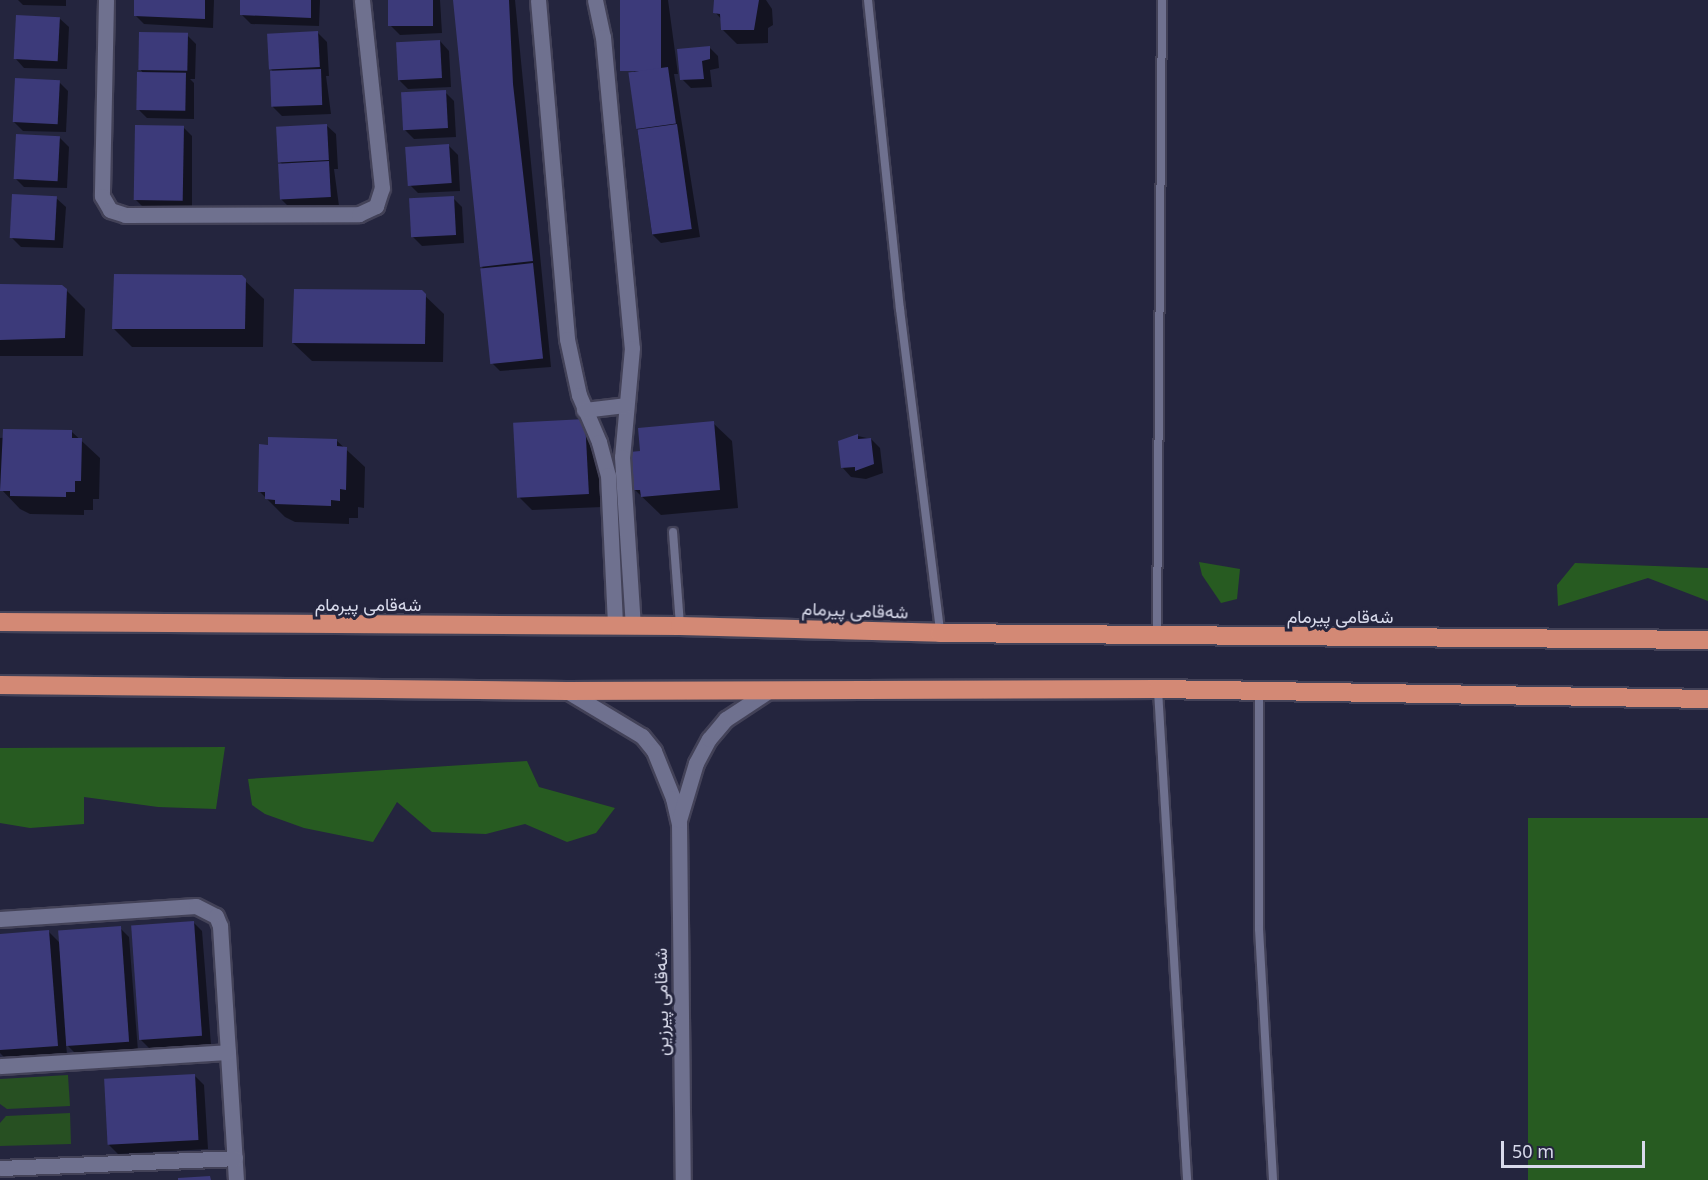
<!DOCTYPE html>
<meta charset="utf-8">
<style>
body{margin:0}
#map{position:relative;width:1708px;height:1180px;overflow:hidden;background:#24253e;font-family:"Noto Sans",Vazirmatn,sans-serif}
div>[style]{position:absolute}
.green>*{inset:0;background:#275022}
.forest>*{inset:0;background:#275b21;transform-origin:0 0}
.shadow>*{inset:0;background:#0007}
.building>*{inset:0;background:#3c3a7a;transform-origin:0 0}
.roads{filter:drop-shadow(2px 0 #434258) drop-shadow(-2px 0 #434258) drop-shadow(0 2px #434258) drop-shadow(0 -2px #434258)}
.lane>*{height:8px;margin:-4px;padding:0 4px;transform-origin:4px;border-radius:4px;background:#6f718f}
.street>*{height:15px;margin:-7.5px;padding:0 7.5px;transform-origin:7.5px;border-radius:7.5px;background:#6f718f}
.secondary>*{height:15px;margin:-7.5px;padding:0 7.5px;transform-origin:7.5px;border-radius:7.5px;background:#6f718f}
.highway>*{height:18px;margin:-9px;padding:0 9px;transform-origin:9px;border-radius:9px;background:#d38975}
span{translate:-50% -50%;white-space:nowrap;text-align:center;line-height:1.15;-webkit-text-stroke:6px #24253e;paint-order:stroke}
.street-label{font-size:18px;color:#d8daeb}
.scale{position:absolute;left:1501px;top:1141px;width:144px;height:27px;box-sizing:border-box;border:3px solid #d8daeb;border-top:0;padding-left:8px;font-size:18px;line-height:21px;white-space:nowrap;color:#d8daeb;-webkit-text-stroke:4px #24253e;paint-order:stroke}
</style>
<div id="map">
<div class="green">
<div style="clip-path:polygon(68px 1075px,70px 1106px,7px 1109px,0 1104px,0 1079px)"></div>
<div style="clip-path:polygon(70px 1113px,71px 1144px,0 1146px,0 1123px,6px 1116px)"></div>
</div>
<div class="forest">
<div style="clip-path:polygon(1199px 562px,1240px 569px,1237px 599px,1221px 603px,1202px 575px)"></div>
<div style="clip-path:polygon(1575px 563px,1708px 568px,1708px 601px,1648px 578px,1558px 606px,1557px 585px)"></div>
<div style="clip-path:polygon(225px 747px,216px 809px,158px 807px,84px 797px,84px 824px,30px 828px,0 823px,0 748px)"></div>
<div style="clip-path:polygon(527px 761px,539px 787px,615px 808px,596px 833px,567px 842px,525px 824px,486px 834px,432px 832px,397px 802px,373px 842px,304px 828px,265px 814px,252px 805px,248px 779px)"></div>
<div style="left:1708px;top:818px;width:362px;height:180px;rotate:90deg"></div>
</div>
<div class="shadow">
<div style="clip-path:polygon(18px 0,66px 0,66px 6px,23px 5px)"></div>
<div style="clip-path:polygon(136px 0,214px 0,213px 28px,144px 24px,135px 15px)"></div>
<div style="clip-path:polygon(242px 0,320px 0,319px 26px,251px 24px,241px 14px)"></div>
<div style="clip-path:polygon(389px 0,440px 0,442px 33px,400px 35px,391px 26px)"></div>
<div style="clip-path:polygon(458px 0,515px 0,551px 367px,500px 371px,491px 362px)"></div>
<div style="clip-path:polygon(621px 0,668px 0,678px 74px,674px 74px,700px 237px,661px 243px,652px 234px,637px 127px,634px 73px)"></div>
<div style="clip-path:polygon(716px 0,766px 0,772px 9px,773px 25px,768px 28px,768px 43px,737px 44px,723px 30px,722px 20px,715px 12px)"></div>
<div style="clip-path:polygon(59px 18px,69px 27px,67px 69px,24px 68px,15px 58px)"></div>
<div style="clip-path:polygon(318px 33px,327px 42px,329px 76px,326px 76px,331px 114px,282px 116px,273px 107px,274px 73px,271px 69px)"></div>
<div style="clip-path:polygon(187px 35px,196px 44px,195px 79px,190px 79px,194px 83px,194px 119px,147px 118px,138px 109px,144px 74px,140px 69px)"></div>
<div style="clip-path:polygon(440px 41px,449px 51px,451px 87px,408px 89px,399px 80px)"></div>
<div style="clip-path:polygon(709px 47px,718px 56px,719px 68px,710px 70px,712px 87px,691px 88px,682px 79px)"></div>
<div style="clip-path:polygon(59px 82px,68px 91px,66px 132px,23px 131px,14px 122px)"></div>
<div style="clip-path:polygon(445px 92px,454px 101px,456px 137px,414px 139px,405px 130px)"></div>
<div style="clip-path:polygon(326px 125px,336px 134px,338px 169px,334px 169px,339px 206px,290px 208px,281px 199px,283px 165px,280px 162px)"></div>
<div style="clip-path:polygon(183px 127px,192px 136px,192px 210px,145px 209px,136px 200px)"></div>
<div style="clip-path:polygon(60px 138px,69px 147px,67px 188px,24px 187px,15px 178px)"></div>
<div style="clip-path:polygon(449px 146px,458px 155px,460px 191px,418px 193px,409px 184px)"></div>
<div style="clip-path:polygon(56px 198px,66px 207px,63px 248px,21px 247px,12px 238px)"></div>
<div style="clip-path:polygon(453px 198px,462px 207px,464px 243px,422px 246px,413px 237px)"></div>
<div style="clip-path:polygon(241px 277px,264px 299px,263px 347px,132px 347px,113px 328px)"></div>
<div style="clip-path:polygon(0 286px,62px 286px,85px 309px,83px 356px,0 356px)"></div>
<div style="clip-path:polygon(421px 292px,444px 314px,443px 362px,312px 361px,293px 343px)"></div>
<div style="clip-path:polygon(585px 421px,599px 435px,602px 507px,532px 510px,518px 496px)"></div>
<div style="clip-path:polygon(713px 423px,732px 441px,738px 508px,661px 515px,635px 490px,642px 452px)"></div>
<div style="clip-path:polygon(72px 432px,100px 458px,99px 499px,93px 499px,93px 510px,84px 510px,84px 515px,30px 514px,20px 509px,0 488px,0 438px)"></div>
<div style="clip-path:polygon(858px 436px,871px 439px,880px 448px,883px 473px,866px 479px,851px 477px,842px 467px)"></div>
<div style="clip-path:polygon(336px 440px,365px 467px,364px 508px,358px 507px,358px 518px,349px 518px,349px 524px,295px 522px,285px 517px,259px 491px)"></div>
<div style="clip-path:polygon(193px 922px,202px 931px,211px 1045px,150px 1049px,141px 1040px)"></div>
<div style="clip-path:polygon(120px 928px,129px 937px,138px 1051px,77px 1055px,66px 1044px,67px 1054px,6px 1059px,0 1053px,0 935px,49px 932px,60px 943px)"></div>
<div style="clip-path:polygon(195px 1076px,204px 1085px,208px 1149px,118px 1154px,109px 1145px)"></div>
</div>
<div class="building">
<div style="clip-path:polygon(134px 0,205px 0,205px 19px,134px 16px)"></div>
<div style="clip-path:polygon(240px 0,311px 0,311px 18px,240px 15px)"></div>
<div style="left:388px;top:0;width:45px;height:26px"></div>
<div style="clip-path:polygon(453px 0,509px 0,513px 84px,533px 261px,480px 267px)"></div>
<div style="left:620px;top:0;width:41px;height:71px"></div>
<div style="clip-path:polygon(714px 0,759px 0,754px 30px,721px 30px,720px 14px,713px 13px)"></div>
<div style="left:16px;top:15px;width:44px;height:44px;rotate:3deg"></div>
<div style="left:318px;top:31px;width:36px;height:51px;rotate:87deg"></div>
<div style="left:139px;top:32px;width:49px;height:38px;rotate:1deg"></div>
<div style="left:440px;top:40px;width:38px;height:44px;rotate:87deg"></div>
<div style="clip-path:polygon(710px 46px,710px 59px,702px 61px,704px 79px,680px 80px,677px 49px)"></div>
<div style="left:668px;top:67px;width:57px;height:40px;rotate:82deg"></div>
<div style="left:321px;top:69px;width:36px;height:51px;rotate:88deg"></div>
<div style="left:137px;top:72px;width:49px;height:38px;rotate:1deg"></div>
<div style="left:15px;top:78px;width:45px;height:44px;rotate:3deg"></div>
<div style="left:446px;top:90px;width:38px;height:45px;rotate:87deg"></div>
<div style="left:327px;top:124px;width:36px;height:51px;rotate:87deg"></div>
<div style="left:677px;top:124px;width:106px;height:40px;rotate:82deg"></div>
<div style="left:135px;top:125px;width:49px;height:75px;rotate:1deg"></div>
<div style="left:16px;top:134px;width:44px;height:45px;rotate:3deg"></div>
<div style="left:449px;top:144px;width:39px;height:44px;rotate:86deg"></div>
<div style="left:329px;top:161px;width:36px;height:51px;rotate:87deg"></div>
<div style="left:12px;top:194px;width:45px;height:44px;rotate:3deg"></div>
<div style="left:454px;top:196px;width:39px;height:45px;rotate:87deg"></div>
<div style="left:533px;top:263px;width:96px;height:53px;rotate:84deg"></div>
<div style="clip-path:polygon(114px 274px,242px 275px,246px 279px,245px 329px,112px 329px)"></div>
<div style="clip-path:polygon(0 284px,62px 285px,67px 289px,65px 338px,0 340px)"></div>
<div style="clip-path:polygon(294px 289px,422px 290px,426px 294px,425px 344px,292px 343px)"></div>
<div style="left:585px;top:419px;width:75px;height:72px;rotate:87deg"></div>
<div style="clip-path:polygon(714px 421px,720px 490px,641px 497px,640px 490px,634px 490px,630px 452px,640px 451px,638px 428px)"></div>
<div style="clip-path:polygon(3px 429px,72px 430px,72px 438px,82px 438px,81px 481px,75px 481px,75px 492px,66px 492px,66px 497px,10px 496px,10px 491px,0 491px)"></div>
<div style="clip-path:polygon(858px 434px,858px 439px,871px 438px,874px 464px,855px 471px,855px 467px,841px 468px,838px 441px)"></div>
<div style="clip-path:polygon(268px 437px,337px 439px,337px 446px,347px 447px,346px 490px,340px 489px,340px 501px,331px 500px,331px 506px,275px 504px,275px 500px,265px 499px,265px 492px,258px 492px,259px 444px,268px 445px)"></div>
<div style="left:194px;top:921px;width:115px;height:63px;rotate:86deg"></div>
<div style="left:121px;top:926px;width:116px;height:63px;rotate:86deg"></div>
<div style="clip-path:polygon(49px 930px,58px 1046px,0 1050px,0 934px)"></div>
<div style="left:195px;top:1074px;width:66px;height:91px;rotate:87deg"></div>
<div style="clip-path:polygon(210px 1176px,211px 1180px,178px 1180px,178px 1178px)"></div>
</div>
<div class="roads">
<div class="lane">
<div style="left:868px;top:0;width:311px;rotate:84.1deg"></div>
<div style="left:900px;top:309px;width:325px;rotate:82.9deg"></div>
<div style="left:673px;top:532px;width:94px;rotate:85.7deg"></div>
<div style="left:1157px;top:634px;width:634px;rotate:-89.55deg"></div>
<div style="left:1158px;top:690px;width:491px;rotate:86.6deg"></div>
<div style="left:1259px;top:692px;width:237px;rotate:90deg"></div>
<div style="left:1259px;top:929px;width:251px;rotate:86.8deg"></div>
</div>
<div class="street">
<div style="left:106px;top:0;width:196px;rotate:91.2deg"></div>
<div style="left:102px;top:196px;width:16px;rotate:60deg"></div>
<div style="left:110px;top:210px;width:16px;rotate:18deg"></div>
<div style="left:125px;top:215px;width:234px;rotate:-0.2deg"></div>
<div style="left:359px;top:214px;width:19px;rotate:-25deg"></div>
<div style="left:376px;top:206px;width:19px;rotate:-72deg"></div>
<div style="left:382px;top:188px;width:189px;rotate:-96.1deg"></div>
<div style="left:0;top:919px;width:196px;rotate:-3.8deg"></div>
<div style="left:196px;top:906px;width:22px;rotate:27deg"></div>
<div style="left:216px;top:916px;width:11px;rotate:68deg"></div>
<div style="left:220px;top:926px;width:255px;rotate:86.4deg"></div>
<div style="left:0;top:1066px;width:228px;rotate:-3.5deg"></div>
<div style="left:0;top:1168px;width:235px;rotate:-2.4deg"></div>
</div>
<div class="secondary">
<div style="left:538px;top:0;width:340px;rotate:85.1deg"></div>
<div style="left:567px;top:339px;width:57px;rotate:77.9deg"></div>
<div style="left:579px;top:395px;width:51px;rotate:66.9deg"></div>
<div style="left:599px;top:442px;width:34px;rotate:75deg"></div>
<div style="left:608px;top:475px;width:151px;rotate:87.3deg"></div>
<div style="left:595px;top:0;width:38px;rotate:78deg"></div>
<div style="left:603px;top:37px;width:312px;rotate:84.7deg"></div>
<div style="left:632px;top:348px;width:109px;rotate:95.2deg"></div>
<div style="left:622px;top:457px;width:169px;rotate:86.3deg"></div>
<div style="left:584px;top:410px;width:42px;rotate:-6.8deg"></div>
<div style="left:567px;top:691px;width:87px;rotate:31deg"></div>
<div style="left:642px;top:736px;width:19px;rotate:51deg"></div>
<div style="left:654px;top:751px;width:51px;rotate:68deg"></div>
<div style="left:673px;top:798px;width:26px;rotate:77deg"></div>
<div style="left:679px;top:823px;width:357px;rotate:89.4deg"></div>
<div style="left:679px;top:820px;width:59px;rotate:-73.4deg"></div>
<div style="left:696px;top:763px;width:27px;rotate:-62deg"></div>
<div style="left:709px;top:739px;width:26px;rotate:-50deg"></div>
<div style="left:726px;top:719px;width:53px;rotate:-33.4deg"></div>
</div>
<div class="highway">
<div style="left:0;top:622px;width:680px;rotate:0.34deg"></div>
<div style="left:680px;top:626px;width:260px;rotate:1.5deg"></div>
<div style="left:940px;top:633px;width:768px;rotate:0.52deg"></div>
<div style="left:0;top:685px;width:567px;rotate:0.61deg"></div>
<div style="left:567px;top:691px;width:591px;rotate:-0.19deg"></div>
<div style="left:1158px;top:689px;width:550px;rotate:1.04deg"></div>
</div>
</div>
<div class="street-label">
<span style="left:368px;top:604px">شەقامی پیرمام</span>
<span style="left:855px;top:610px;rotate:2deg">شەقامی پیرمام</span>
<span style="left:1340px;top:616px">شەقامی پیرمام</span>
<span style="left:661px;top:1002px;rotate:-91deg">شەقامی پیرزین</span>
</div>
<div class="scale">50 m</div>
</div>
